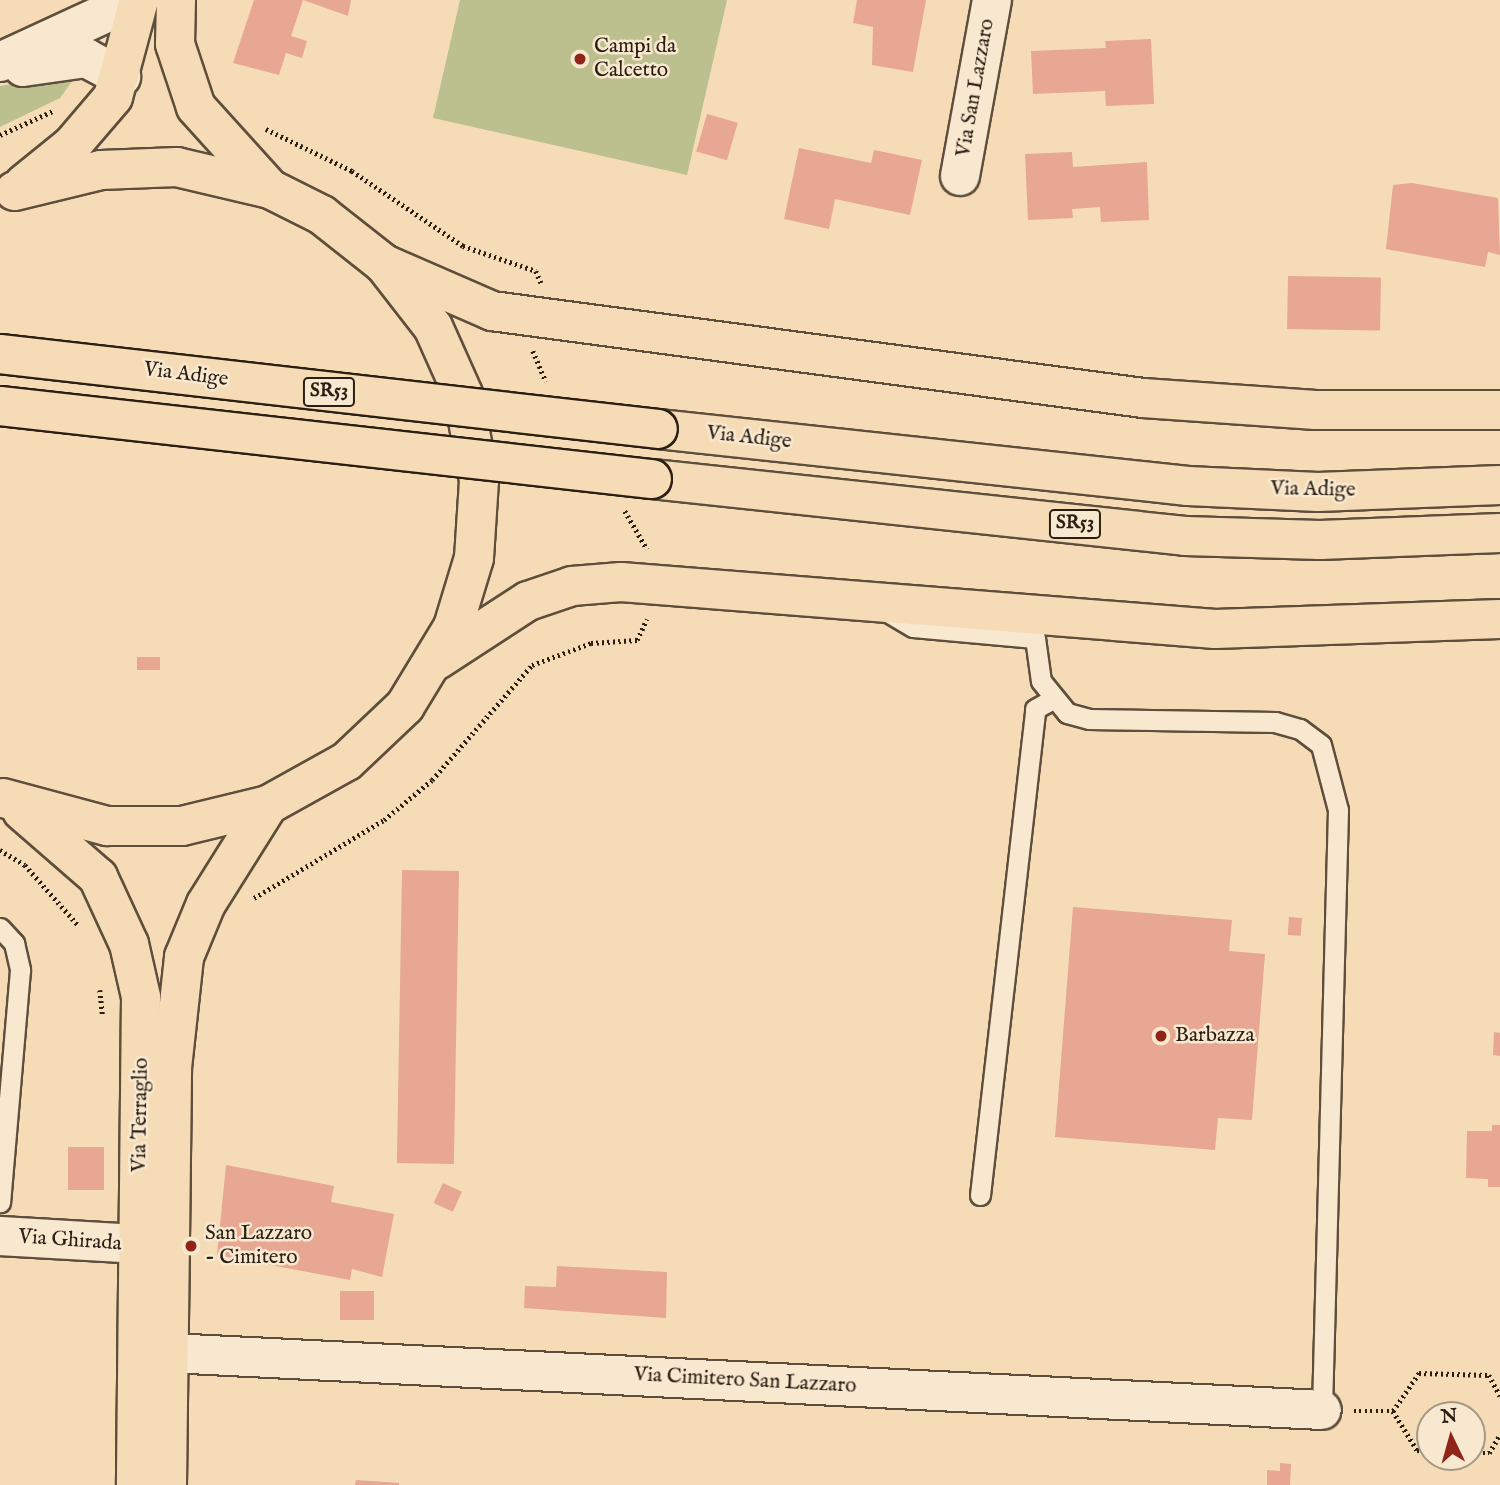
<!DOCTYPE html>
<style>
body{margin:0}
#map{position:relative;width:1500px;height:1485px;overflow:hidden;background:#f5dcb6;font-family:"IM FELL English",serif}
div>[style]{position:absolute}
.green>*{inset:0;background:#bbc08e}
.building>*{inset:0;background:#e7a793;transform-origin:0 0}
.path>*{height:4.5px;margin-top:-2.25px;transform-origin:0;background:repeating-linear-gradient(90deg,#2b1f13 0 2px,transparent 0 5.5px)}
.roads{filter:drop-shadow(2px 0 #5e4e3c) drop-shadow(-2px 0 #5e4e3c) drop-shadow(0 2px #5e4e3c) drop-shadow(0 -2px #5e4e3c)}
.lane>*{height:19px;margin:-9.5px;padding:0 9.5px;transform-origin:9.5px;border-radius:9.5px;background:#f8e8d0}
.street>*{height:38px;margin:-19px;padding:0 19px;transform-origin:19px;border-radius:19px;background:#f8e8d0}
.primary>*{height:38px;margin:-19px;padding:0 19px;transform-origin:19px;border-radius:19px;background:#f5dcb6}
.highway>*{height:38px;margin:-19px;padding:0 19px;transform-origin:19px;border-radius:19px;background:#f5dcb6}
.bridges{filter:drop-shadow(2px 0 #2b1f13) drop-shadow(-2px 0 #2b1f13) drop-shadow(0 2px #2b1f13) drop-shadow(0 -2px #2b1f13)}
.highway-bridge>*{height:38px;margin:-19px;padding:0 19px;transform-origin:19px;border-radius:19px;background:#f5dcb6}
.dots>*{width:19px;height:19px;translate:-50% -50%;box-sizing:border-box;border:4px solid #f8e8d0;border-radius:50%}
span{translate:-50% -50%;white-space:nowrap;text-align:center;line-height:1.15;-webkit-text-stroke:5px #f8e8d0;paint-order:stroke}
.shield-label span{padding:2px 5px;background:#f8e8d0;border:2px solid;border-radius:5px;-webkit-text-stroke-width:0}
.shield-label{font-size:19px;color:#2b1f13;font-weight:700}
.poi-label{font-size:21px;color:#2b1f13}
.left{translate:0 -50%;text-align:left}
.street-label{font-size:21px;color:#2b1f13}
.north{position:absolute;left:1416px;top:1401px;width:70px;height:70px;box-sizing:border-box;background:#f8e8d0;border:2px solid #a69884;border-radius:50%;rotate:355deg;font-size:19px;font-weight:700;line-height:28px;text-align:center;color:#2b1f13}
.north::after{content:'';display:block;margin:auto;width:24px;height:32px;background:#8f2418;clip-path:polygon(50% 0,100% 100%,50% 72%,0 100%)}
</style>
<div id="map">
<div class="green">
<div style="clip-path:polygon(460px 0,727px 0,687px 175px,433px 118px)"></div>
<div style="clip-path:polygon(78px 73px,60px 98px,0 127px,0 86px)"></div>
</div>
<div class="building">
<div style="clip-path:polygon(254px 0,303px 0,291px 36px,307px 41px,302px 58px,286px 53px,279px 75px,233px 63px)"></div>
<div style="clip-path:polygon(303px 0,351px 0,348px 16px)"></div>
<div style="clip-path:polygon(857px 0,926px 0,913px 72px,872px 65px,873px 27px,853px 23px)"></div>
<div style="clip-path:polygon(1151px 39px,1154px 104px,1106px 106px,1105px 91px,1033px 94px,1031px 51px,1106px 48px,1105px 41px)"></div>
<div style="left:707px;top:114px;width:32px;height:39px;rotate:16deg"></div>
<div style="clip-path:polygon(799px 148px,871px 163px,874px 150px,922px 160px,910px 215px,835px 199px,829px 229px,784px 219px)"></div>
<div style="clip-path:polygon(1072px 152px,1073px 167px,1147px 162px,1149px 220px,1101px 222px,1100px 207px,1072px 209px,1073px 218px,1028px 220px,1025px 154px)"></div>
<div style="clip-path:polygon(1412px 183px,1498px 198px,1500px 255px,1488px 252px,1485px 267px,1386px 249px,1393px 185px)"></div>
<div style="left:1288px;top:276px;width:93px;height:53px;rotate:1deg"></div>
<div style="left:137px;top:657px;width:23px;height:13px"></div>
<div style="left:402px;top:870px;width:57px;height:293px;rotate:1deg"></div>
<div style="clip-path:polygon(1073px 907px,1232px 920px,1229px 951px,1265px 954px,1252px 1120px,1218px 1118px,1215px 1150px,1055px 1137px)"></div>
<div style="left:1289px;top:917px;width:13px;height:18px;rotate:4deg"></div>
<div style="clip-path:polygon(1494px 1032px,1500px 1033px,1500px 1056px,1493px 1055px)"></div>
<div style="clip-path:polygon(1492px 1125px,1500px 1125px,1500px 1187px,1488px 1187px,1488px 1179px,1466px 1178px,1467px 1131px,1492px 1131px)"></div>
<div style="left:68px;top:1147px;width:36px;height:43px"></div>
<div style="clip-path:polygon(226px 1165px,334px 1186px,331px 1202px,394px 1214px,382px 1277px,352px 1269px,350px 1280px,217px 1255px)"></div>
<div style="left:443px;top:1183px;width:21px;height:22px;rotate:25deg"></div>
<div style="clip-path:polygon(557px 1266px,667px 1272px,666px 1318px,524px 1308px,525px 1286px,556px 1287px)"></div>
<div style="left:340px;top:1291px;width:34px;height:29px"></div>
<div style="clip-path:polygon(1280px 1463px,1291px 1464px,1290px 1485px,1267px 1485px,1267px 1470px,1280px 1471px)"></div>
<div style="clip-path:polygon(356px 1480px,399px 1483px,399px 1485px,355px 1485px)"></div>
</div>
<div class="path">
<div style="left:266px;top:129px;width:96px;rotate:26deg"></div>
<div style="left:352px;top:171px;width:134px;rotate:34deg"></div>
<div style="left:463px;top:246px;width:77px;rotate:18.9deg"></div>
<div style="left:536px;top:271px;width:13px;rotate:67deg"></div>
<div style="left:0;top:135px;width:58px;rotate:-24.4deg"></div>
<div style="left:533px;top:351px;width:33px;rotate:67deg"></div>
<div style="left:625px;top:511px;width:44px;rotate:59.9deg"></div>
<div style="left:0;top:850px;width:29px;rotate:31deg"></div>
<div style="left:25px;top:865px;width:81px;rotate:48.5deg"></div>
<div style="left:254px;top:898px;width:152px;rotate:-31deg"></div>
<div style="left:384px;top:820px;width:62px;rotate:-39.8deg"></div>
<div style="left:432px;top:780px;width:152px;rotate:-49deg"></div>
<div style="left:532px;top:665px;width:63px;rotate:-20.4deg"></div>
<div style="left:591px;top:643px;width:46px;rotate:-3.7deg"></div>
<div style="left:637px;top:640px;width:23px;rotate:-65deg"></div>
<div style="left:100px;top:990px;width:27px;rotate:84deg"></div>
<div style="left:1354px;top:1411px;width:39px"></div>
<div style="left:1393px;top:1411px;width:46px;rotate:-55.6deg"></div>
<div style="left:1419px;top:1373px;width:70px;rotate:1.6deg"></div>
<div style="left:1489px;top:1375px;width:24px;rotate:62deg"></div>
<div style="left:1393px;top:1411px;width:46px;rotate:58.4deg"></div>
<div style="left:1417px;top:1450px;width:13px;rotate:4deg"></div>
<div style="left:1472px;top:1453px;width:17px"></div>
<div style="left:1489px;top:1453px;width:21px;rotate:-59deg"></div>
</div>
<div class="roads">
<div class="lane">
<div style="left:886px;top:611px;width:31px;rotate:31deg"></div>
<div style="left:913px;top:627px;width:122px;rotate:5.2deg"></div>
<div style="left:1035px;top:638px;width:43px;rotate:82.1deg"></div>
<div style="left:1041px;top:681px;width:41px;rotate:50.9deg"></div>
<div style="left:1067px;top:713px;width:23px;rotate:15deg"></div>
<div style="left:1089px;top:719px;width:186px;rotate:0.9deg"></div>
<div style="left:1275px;top:722px;width:26px;rotate:16deg"></div>
<div style="left:1300px;top:729px;width:26px;rotate:37deg"></div>
<div style="left:1321px;top:745px;width:67px;rotate:75.3deg"></div>
<div style="left:1338px;top:810px;width:600px;rotate:91.53deg"></div>
<div style="left:0;top:928px;width:21px;rotate:47deg"></div>
<div style="left:14px;top:943px;width:28px;rotate:77deg"></div>
<div style="left:20px;top:970px;width:233px;rotate:94.9deg"></div>
<div style="left:980px;top:1195px;width:489px;rotate:-83.5deg"></div>
<div style="left:1035px;top:709px;width:18px;rotate:-29deg"></div>
</div>
<div class="street">
<div style="left:0;top:62px;width:148px;rotate:-24.8deg"></div>
<div style="left:23px;top:67px;width:64px;rotate:-8.1deg"></div>
<div style="left:86px;top:58px;width:40px;rotate:28deg"></div>
<div style="left:960px;top:176px;width:179px;rotate:-79.7deg"></div>
<div style="left:0;top:1236px;width:139px;rotate:3.3deg"></div>
<div style="left:169px;top:1353px;width:1154px;rotate:2.83deg"></div>
</div>
<div class="primary">
<div style="left:176px;top:0;width:44px;rotate:91.3deg"></div>
<div style="left:175px;top:44px;width:66px;rotate:71.6deg"></div>
<div style="left:196px;top:107px;width:110px;rotate:47.9deg"></div>
<div style="left:24px;top:184px;width:62px;rotate:-39.1deg"></div>
<div style="left:72px;top:145px;width:63px;rotate:-49.5deg"></div>
<div style="left:113px;top:97px;width:100px;rotate:-75deg"></div>
<div style="left:3px;top:798px;width:108px;rotate:15.1deg"></div>
<div style="left:107px;top:826px;width:75px"></div>
<div style="left:182px;top:826px;width:89px;rotate:-13.7deg"></div>
<div style="left:268px;top:805px;width:90px;rotate:-29.1deg"></div>
<div style="left:347px;top:761px;width:80px;rotate:-43.5deg"></div>
<div style="left:405px;top:706px;width:92px;rotate:-58.7deg"></div>
<div style="left:453px;top:627px;width:72px;rotate:-73.1deg"></div>
<div style="left:474px;top:558px;width:78px;rotate:-86.3deg"></div>
<div style="left:479px;top:480px;width:87px;rotate:-100.5deg"></div>
<div style="left:463px;top:394px;width:73px;rotate:-114.1deg"></div>
<div style="left:433px;top:327px;width:80px;rotate:-127.9deg"></div>
<div style="left:384px;top:264px;width:79px;rotate:-141.7deg"></div>
<div style="left:322px;top:215px;width:58px;rotate:-153.4deg"></div>
<div style="left:270px;top:189px;width:96px;rotate:-166.7deg"></div>
<div style="left:177px;top:167px;width:76px;rotate:177.7deg"></div>
<div style="left:101px;top:170px;width:89px;rotate:166.3deg"></div>
<div style="left:22px;top:811px;width:101px;rotate:41deg"></div>
<div style="left:98px;top:877px;width:74px;rotate:65.2deg"></div>
<div style="left:129px;top:944px;width:54px;rotate:77.2deg"></div>
<div style="left:141px;top:997px;width:488px;rotate:90.6deg"></div>
<div style="left:167px;top:1485px;width:417px;rotate:-89.3deg"></div>
<div style="left:172px;top:1068px;width:112px;rotate:-83.8deg"></div>
<div style="left:184px;top:957px;width:57px;rotate:-67.5deg"></div>
<div style="left:206px;top:904px;width:117px;rotate:-57.9deg"></div>
</div>
<div class="highway">
<div style="left:384px;top:264px;width:118px;rotate:23.5deg"></div>
<div style="left:492px;top:311px;width:657px;rotate:7.61deg"></div>
<div style="left:1143px;top:398px;width:173px;rotate:4deg"></div>
<div style="left:1316px;top:410px;width:184px"></div>
<div style="left:658px;top:429px;width:533px;rotate:6.14deg"></div>
<div style="left:1188px;top:486px;width:130px;rotate:2.6deg"></div>
<div style="left:1318px;top:492px;width:182px;rotate:-2.2deg"></div>
<div style="left:652px;top:479px;width:536px;rotate:6.1deg"></div>
<div style="left:1185px;top:536px;width:135px;rotate:1.7deg"></div>
<div style="left:1320px;top:540px;width:180px;rotate:-2.2deg"></div>
<div style="left:437px;top:660px;width:108px;rotate:-33deg"></div>
<div style="left:528px;top:601px;width:46px;rotate:-18.8deg"></div>
<div style="left:572px;top:586px;width:49px;rotate:-4.7deg"></div>
<div style="left:621px;top:582px;width:596px;rotate:4.52deg"></div>
<div style="left:1215px;top:629px;width:285px;rotate:-2deg"></div>
</div>
</div>
<div class="bridges">
<div class="highway-bridge">
<div style="left:0;top:354px;width:662px;rotate:6.5deg"></div>
<div style="left:0;top:406px;width:656px;rotate:6.39deg"></div>
</div>
</div>
<div class="dots">
<div style="left:580px;top:59px;background:#8f2418"></div>
<div style="left:1161px;top:1036px;background:#8f2418"></div>
<div style="left:191px;top:1246px;background:#8f2418"></div>
</div>
<div class="shield-label">
<span style="left:329px;top:392px">SR53</span>
<span style="left:1075px;top:524px">SR53</span>
</div>
<div class="poi-label">
<span class="left" style="left:594px;top:59px">Campi da<br>Calcetto</span>
<span class="left" style="left:1175px;top:1036px">Barbazza</span>
<span class="left" style="left:205px;top:1246px">San Lazzaro<br>- Cimitero</span>
</div>
<div class="street-label">
<span style="left:976px;top:88px;rotate:-80deg">Via San Lazzaro</span>
<span style="left:186px;top:375px;rotate:7deg">Via Adige</span>
<span style="left:749px;top:438px;rotate:6deg">Via Adige</span>
<span style="left:1313px;top:490px;rotate:1deg">Via Adige</span>
<span style="left:141px;top:1115px;rotate:-89deg">Via Terraglio</span>
<span style="left:70px;top:1241px;rotate:4deg">Via Ghirada</span>
<span style="left:745px;top:1381px;rotate:3deg">Via Cimitero San Lazzaro</span>
</div>
<div class="north">N</div>
</div>
